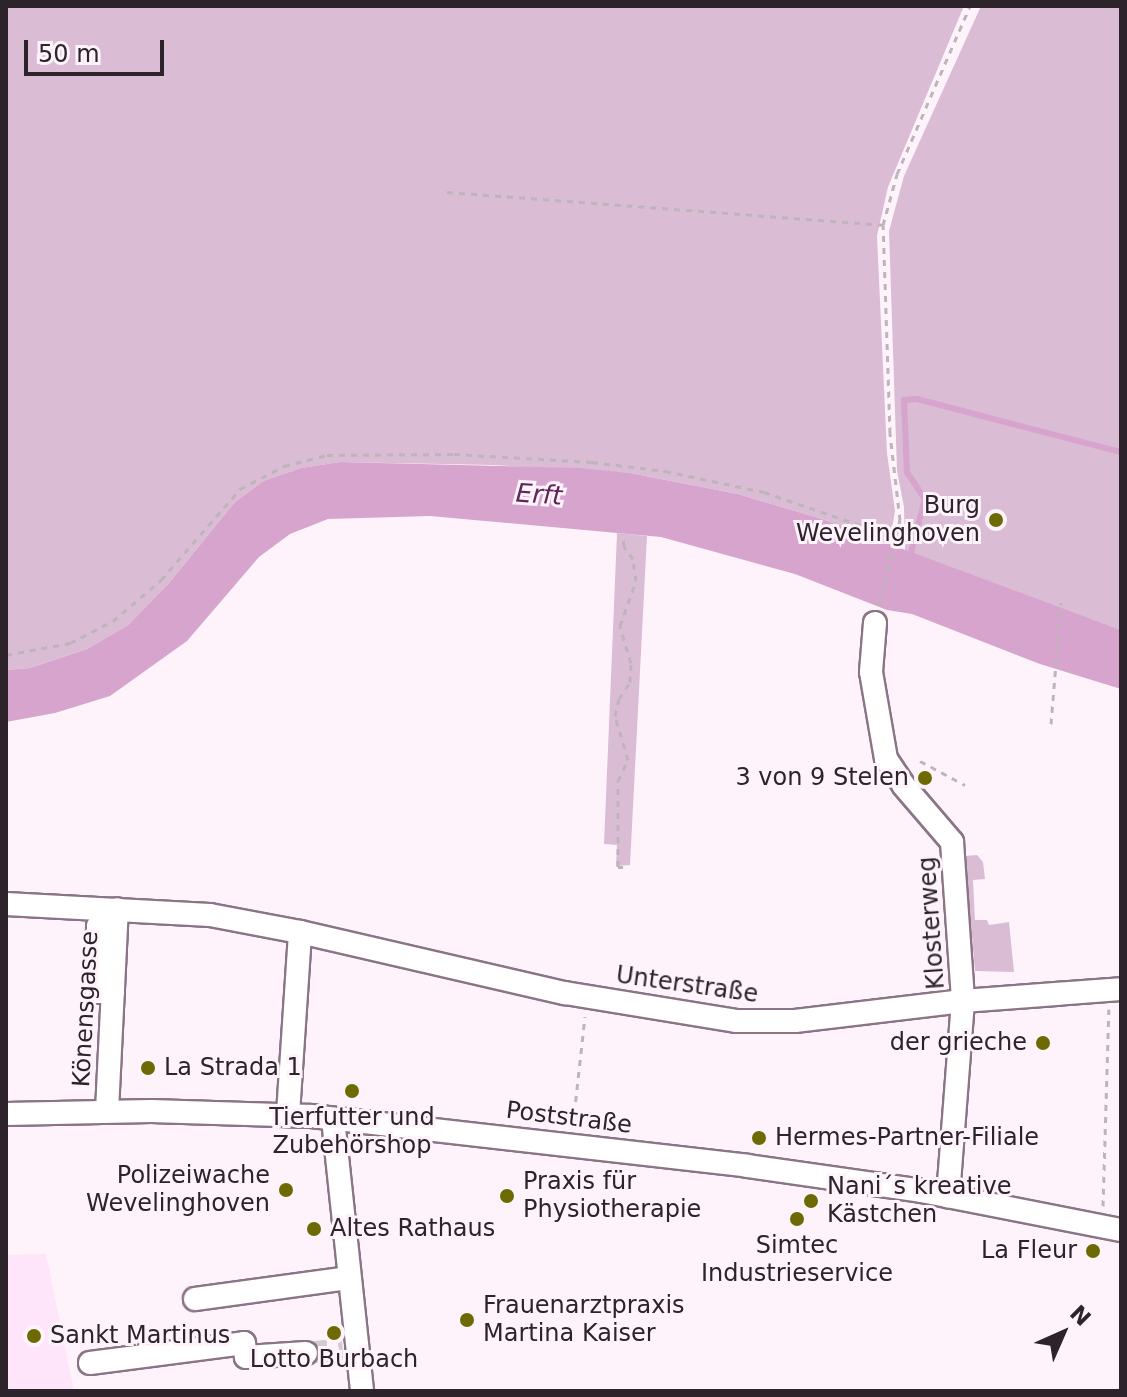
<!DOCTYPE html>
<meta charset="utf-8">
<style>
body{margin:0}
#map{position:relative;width:1127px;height:1397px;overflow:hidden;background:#fef3fb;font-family:"DejaVu Sans",sans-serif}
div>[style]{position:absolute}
.built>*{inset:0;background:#ffe5f9}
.green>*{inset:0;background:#dbbcd5}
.water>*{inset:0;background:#d7a4cd}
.stream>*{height:6px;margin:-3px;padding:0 3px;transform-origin:3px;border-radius:3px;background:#d7a4cd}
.minor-tunnel>*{height:22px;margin-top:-11px;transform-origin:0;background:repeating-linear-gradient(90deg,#d4cad1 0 22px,transparent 0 33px)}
.path>*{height:3px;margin-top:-1.5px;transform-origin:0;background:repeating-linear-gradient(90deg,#beb4bb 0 6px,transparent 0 12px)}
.roads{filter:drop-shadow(2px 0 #8b7486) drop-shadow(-2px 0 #8b7486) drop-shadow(0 2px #8b7486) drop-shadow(0 -2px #8b7486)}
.minor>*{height:22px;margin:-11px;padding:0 11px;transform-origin:11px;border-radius:11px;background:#fff}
.dots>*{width:22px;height:22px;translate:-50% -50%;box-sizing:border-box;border:4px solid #fef3fb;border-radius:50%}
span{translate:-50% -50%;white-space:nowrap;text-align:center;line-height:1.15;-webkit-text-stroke:6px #fef3fb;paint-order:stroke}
.poi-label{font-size:24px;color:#2d242b}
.right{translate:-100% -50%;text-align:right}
.left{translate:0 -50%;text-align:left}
.street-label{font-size:24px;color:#2d242b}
.water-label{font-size:26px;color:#602559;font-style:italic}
.frame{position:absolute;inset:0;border:8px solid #2d242b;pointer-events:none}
.north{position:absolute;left:1023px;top:1293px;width:80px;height:80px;-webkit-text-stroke:6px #fef3fb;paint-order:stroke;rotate:45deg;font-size:22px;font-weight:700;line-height:32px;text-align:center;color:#2d242b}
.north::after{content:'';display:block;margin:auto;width:28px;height:36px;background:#2d242b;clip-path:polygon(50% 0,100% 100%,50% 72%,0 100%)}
.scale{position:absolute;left:24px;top:40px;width:140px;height:36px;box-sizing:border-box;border:4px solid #2d242b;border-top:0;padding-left:10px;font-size:24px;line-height:28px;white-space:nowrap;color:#2d242b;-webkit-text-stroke:6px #fef3fb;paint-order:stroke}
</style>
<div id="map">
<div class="built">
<div style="clip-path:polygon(46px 1254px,74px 1391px,6px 1391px,6px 1255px)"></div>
</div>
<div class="green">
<div style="clip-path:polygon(6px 6px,964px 6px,888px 187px,877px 236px,887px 453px,895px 511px,889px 545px,822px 519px,738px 494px,630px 473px,493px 465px,340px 462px,301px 468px,263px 481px,234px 503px,169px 583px,128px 625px,87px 649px,30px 668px,6px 670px)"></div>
<div style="clip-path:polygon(981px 6px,1121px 6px,1121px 630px,905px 552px,904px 507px,897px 471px,889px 231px,904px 176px)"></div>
<div style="clip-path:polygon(617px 533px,647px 536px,630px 865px,616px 866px,617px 845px,604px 844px)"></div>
<div style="clip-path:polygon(977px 855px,983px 862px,985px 879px,973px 880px,975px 920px,987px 920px,989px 925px,1009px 922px,1014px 972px,975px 971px,965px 856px)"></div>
</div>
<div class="water">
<div style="clip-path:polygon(340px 462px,579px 468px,630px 473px,738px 494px,822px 519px,1121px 630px,1121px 689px,1040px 664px,912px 614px,887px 610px,795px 574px,661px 537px,430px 516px,328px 519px,290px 534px,259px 557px,187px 641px,110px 696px,55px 713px,6px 722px,6px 670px,30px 668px,87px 649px,128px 625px,169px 583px,234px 503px,263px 481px,301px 468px)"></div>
</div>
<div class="stream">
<div style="left:909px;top:560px;width:63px;rotate:-75.3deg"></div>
<div style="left:925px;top:499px;width:32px;rotate:-124deg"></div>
<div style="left:907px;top:472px;width:72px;rotate:-92.4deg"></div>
<div style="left:904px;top:400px;width:13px;rotate:-4deg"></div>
<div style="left:917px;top:399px;width:211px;rotate:14.6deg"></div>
</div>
<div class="minor-tunnel">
<div style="left:306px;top:1353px;width:37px;rotate:-6deg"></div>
</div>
<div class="path">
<div style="left:447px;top:192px;width:437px;rotate:4.3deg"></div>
<div style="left:879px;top:606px;width:89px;rotate:-76.3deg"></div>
<div style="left:900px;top:520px;width:88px;rotate:-96.6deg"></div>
<div style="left:890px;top:433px;width:208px;rotate:-91.9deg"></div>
<div style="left:883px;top:225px;width:53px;rotate:-74.6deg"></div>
<div style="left:897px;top:174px;width:183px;rotate:-66.5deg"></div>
<div style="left:6px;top:655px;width:65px;rotate:-10.6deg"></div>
<div style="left:70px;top:643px;width:48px;rotate:-27.1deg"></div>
<div style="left:113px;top:621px;width:63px;rotate:-40.5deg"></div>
<div style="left:161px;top:580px;width:121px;rotate:-49deg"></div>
<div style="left:240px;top:489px;width:50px;rotate:-27.6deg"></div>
<div style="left:284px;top:466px;width:44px;rotate:-14.3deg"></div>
<div style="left:327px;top:455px;width:127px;rotate:-0.5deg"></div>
<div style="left:454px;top:454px;width:138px;rotate:3.3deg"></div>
<div style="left:592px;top:462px;width:74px;rotate:7deg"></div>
<div style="left:665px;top:471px;width:101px;rotate:12deg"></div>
<div style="left:764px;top:492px;width:105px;rotate:19deg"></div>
<div style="left:863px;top:526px;width:37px;rotate:8deg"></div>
<div style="left:1051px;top:724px;width:122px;rotate:-85.3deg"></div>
<div style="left:920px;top:761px;width:51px;rotate:28.1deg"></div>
<div style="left:623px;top:867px;width:5px;rotate:180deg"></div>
<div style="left:618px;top:867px;width:86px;rotate:-90deg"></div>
<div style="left:618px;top:781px;width:23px;rotate:-65deg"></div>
<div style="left:628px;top:760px;width:46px;rotate:-106.5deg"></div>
<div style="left:615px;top:716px;width:17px;rotate:-77deg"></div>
<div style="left:619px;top:699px;width:20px;rotate:-57deg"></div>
<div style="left:630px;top:682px;width:19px;rotate:-87deg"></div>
<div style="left:631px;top:663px;width:39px;rotate:-107deg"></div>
<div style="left:620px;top:626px;width:48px;rotate:-70.4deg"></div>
<div style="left:636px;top:581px;width:22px;rotate:-98deg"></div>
<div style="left:633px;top:559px;width:16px;rotate:-125deg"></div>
<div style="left:624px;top:546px;width:12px;rotate:-95deg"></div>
<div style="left:573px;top:1125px;width:109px;rotate:-83.7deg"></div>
<div style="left:1103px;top:1206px;width:197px;rotate:-88.3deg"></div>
</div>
<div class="roads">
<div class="minor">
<div style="left:875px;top:623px;width:49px;rotate:94.7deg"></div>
<div style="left:871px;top:672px;width:88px;rotate:80.2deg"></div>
<div style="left:886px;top:759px;width:32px;rotate:56deg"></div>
<div style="left:904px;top:786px;width:74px;rotate:49.4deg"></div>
<div style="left:952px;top:842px;width:159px;rotate:86deg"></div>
<div style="left:963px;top:1001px;width:196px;rotate:94.4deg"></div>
<div style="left:6px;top:904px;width:204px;rotate:3.1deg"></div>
<div style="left:210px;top:915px;width:92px;rotate:10.7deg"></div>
<div style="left:300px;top:932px;width:272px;rotate:13deg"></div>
<div style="left:565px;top:993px;width:173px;rotate:9.3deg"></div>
<div style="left:736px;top:1021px;width:59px"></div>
<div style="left:795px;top:1021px;width:169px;rotate:-6.8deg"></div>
<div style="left:963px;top:1001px;width:158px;rotate:-4.3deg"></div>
<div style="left:98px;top:926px;width:66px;rotate:90.9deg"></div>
<div style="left:97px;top:992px;width:16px"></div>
<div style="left:107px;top:1111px;width:202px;rotate:-87.2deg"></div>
<div style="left:6px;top:1114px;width:145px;rotate:-1.2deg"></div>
<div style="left:151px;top:1111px;width:160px;rotate:1.8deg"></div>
<div style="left:311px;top:1116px;width:439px;rotate:6.5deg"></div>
<div style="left:747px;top:1166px;width:177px;rotate:8.1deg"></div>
<div style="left:922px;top:1191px;width:203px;rotate:11.1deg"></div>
<div style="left:288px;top:1114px;width:182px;rotate:-86.2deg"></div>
<div style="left:333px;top:1119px;width:274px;rotate:83.9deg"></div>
<div style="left:195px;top:1299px;width:154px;rotate:-7.8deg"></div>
<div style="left:90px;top:1363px;width:155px;rotate:-7.4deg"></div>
<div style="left:244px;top:1343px;width:14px;rotate:82deg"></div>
<div style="left:246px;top:1357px;width:60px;rotate:-3.8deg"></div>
</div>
</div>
<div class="dots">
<div style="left:996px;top:520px;background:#6d6903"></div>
<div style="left:925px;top:778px;background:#6d6903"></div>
<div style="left:1043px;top:1043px;background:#6d6903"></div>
<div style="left:148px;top:1068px;background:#6d6903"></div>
<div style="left:352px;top:1091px;background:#6d6903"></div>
<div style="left:759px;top:1138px;background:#6d6903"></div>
<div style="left:286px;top:1190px;background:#6d6903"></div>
<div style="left:507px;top:1196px;background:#6d6903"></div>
<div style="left:811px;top:1201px;background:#6d6903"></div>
<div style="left:797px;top:1219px;background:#6d6903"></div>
<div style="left:314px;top:1229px;background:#6d6903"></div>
<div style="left:1093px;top:1251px;background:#6d6903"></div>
<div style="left:467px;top:1320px;background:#6d6903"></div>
<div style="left:334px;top:1333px;background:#6d6903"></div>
<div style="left:34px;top:1336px;background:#6d6903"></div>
</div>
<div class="poi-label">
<span class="right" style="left:980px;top:520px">Burg<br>Wevelinghoven</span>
<span class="right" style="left:909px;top:778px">3 von 9 Stelen</span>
<span class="right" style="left:1027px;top:1043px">der grieche</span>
<span class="left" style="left:164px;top:1068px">La Strada 1</span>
<span style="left:352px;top:1132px">Tierfutter und<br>Zubehörshop</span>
<span class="left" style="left:775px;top:1138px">Hermes-Partner-Filiale</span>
<span class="right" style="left:270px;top:1190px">Polizeiwache<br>Wevelinghoven</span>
<span class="left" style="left:523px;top:1196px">Praxis für<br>Physiotherapie</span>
<span class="left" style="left:827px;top:1201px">Nani´s kreative<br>Kästchen</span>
<span class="left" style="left:330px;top:1229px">Altes Rathaus</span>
<span style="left:797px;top:1260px">Simtec<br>Industrieservice</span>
<span class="right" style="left:1077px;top:1251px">La Fleur</span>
<span class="left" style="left:483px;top:1320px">Frauenarztpraxis<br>Martina Kaiser</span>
<span class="left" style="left:50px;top:1336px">Sankt Martinus</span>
<span style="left:334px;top:1360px">Lotto Burbach</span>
</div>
<div class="street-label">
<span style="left:932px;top:923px;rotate:-94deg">Klosterweg</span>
<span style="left:687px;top:985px;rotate:8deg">Unterstraße</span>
<span style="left:86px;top:1009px;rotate:-87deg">Könensgasse</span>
<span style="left:569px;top:1118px;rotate:7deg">Poststraße</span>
</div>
<div class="water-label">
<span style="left:539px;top:495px;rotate:4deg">Erft</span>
</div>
<div class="frame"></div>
<div class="north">N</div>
<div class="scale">50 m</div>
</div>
